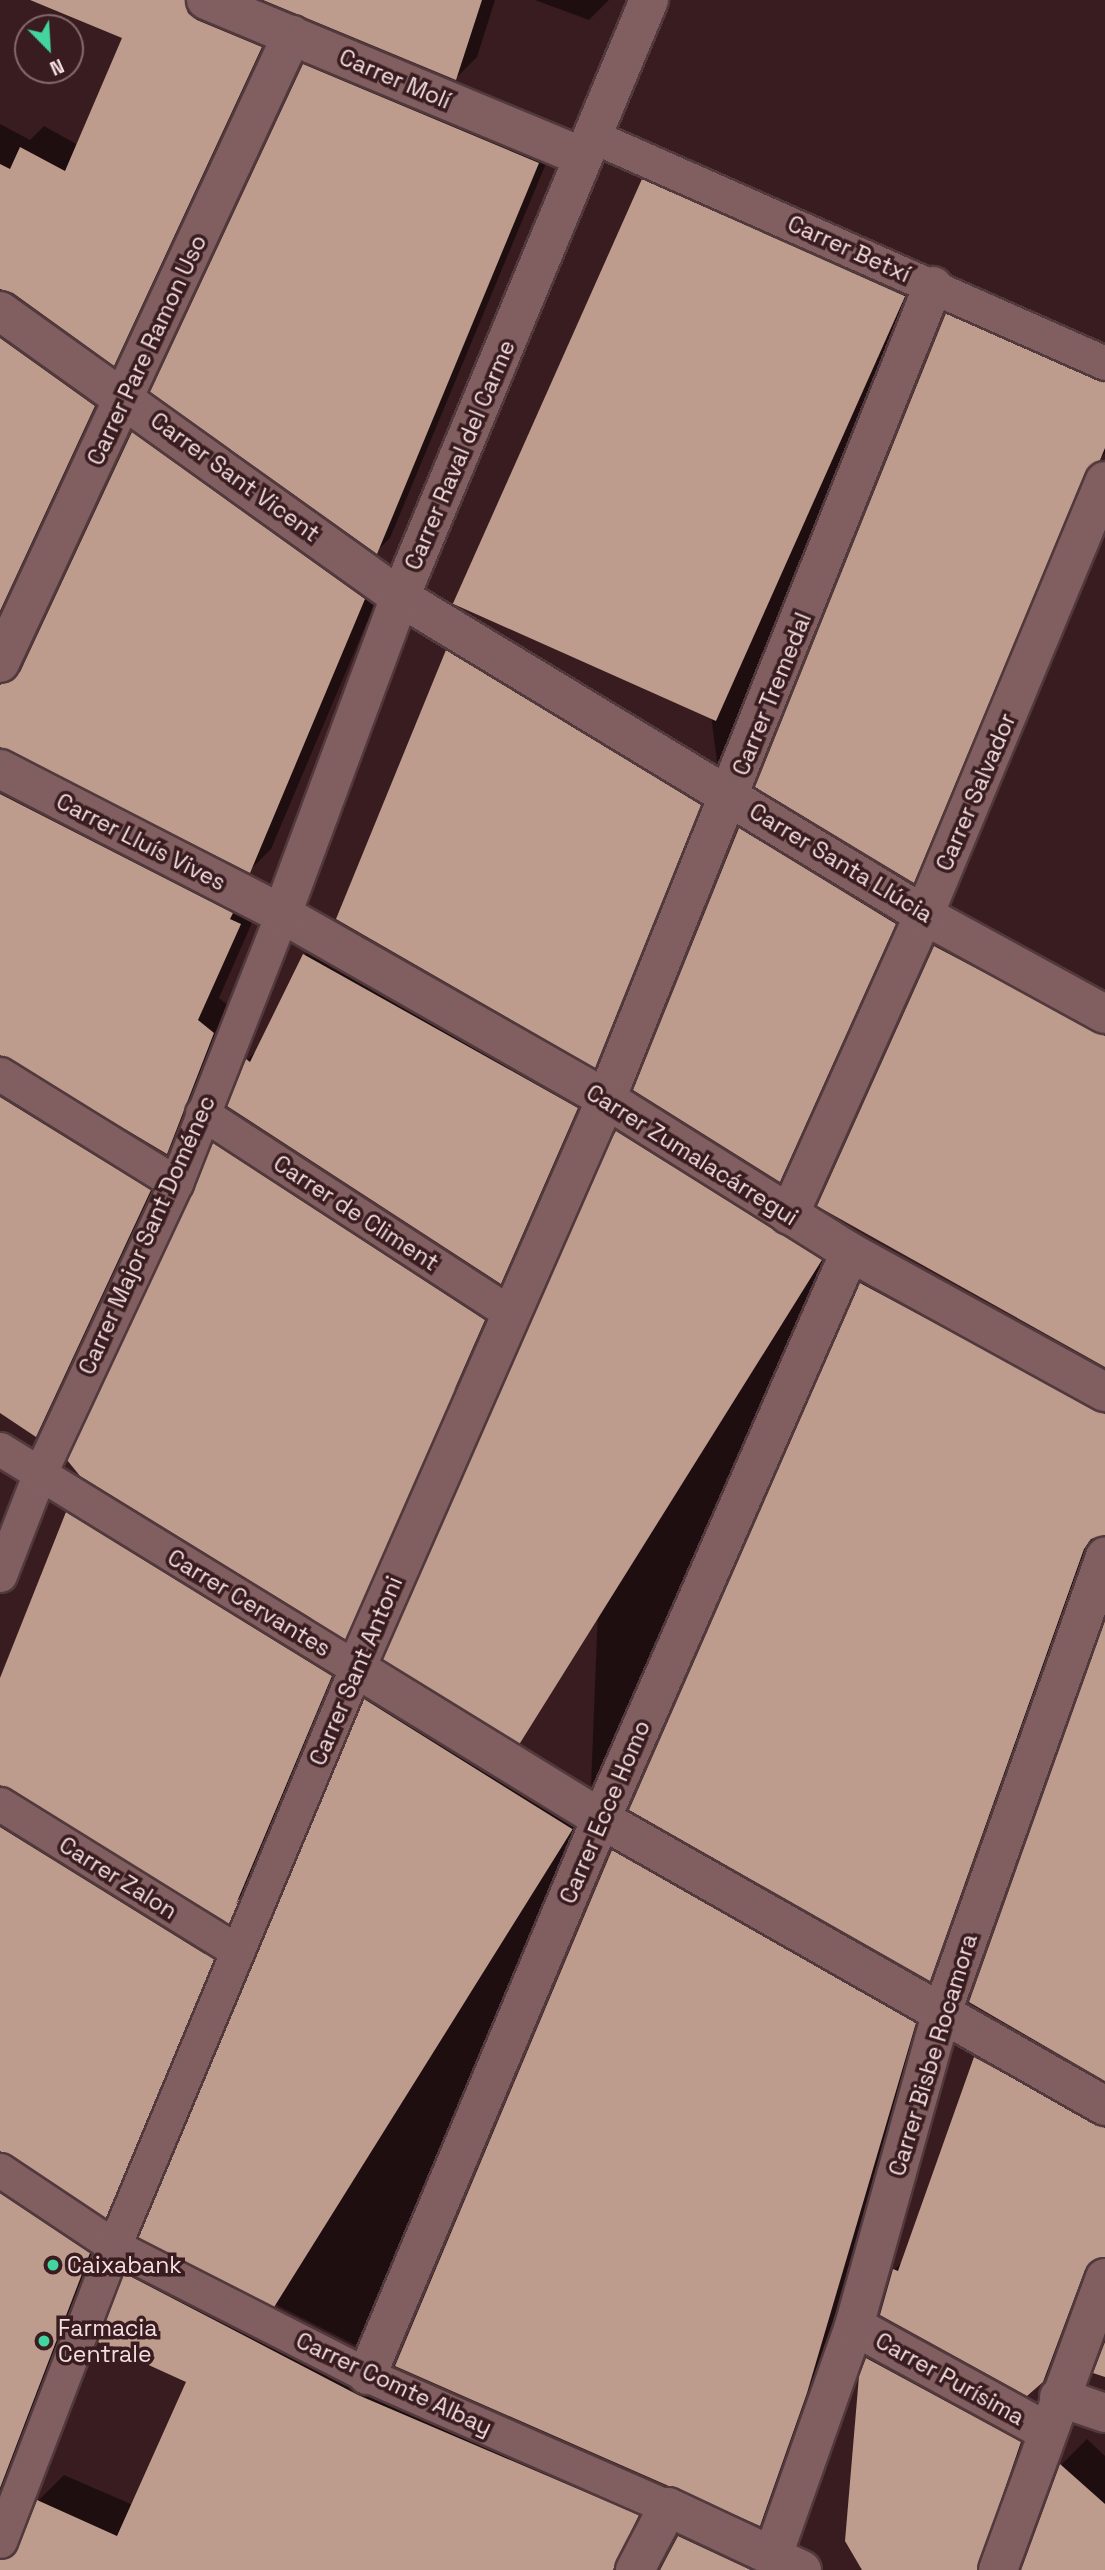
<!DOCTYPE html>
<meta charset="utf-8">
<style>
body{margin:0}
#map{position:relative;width:1105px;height:2570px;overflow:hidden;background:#391c1f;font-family:"Space Grotesk",sans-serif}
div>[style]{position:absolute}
.shadow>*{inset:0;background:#0007}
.building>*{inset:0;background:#be9c8d;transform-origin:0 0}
.roads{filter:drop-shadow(2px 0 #52393d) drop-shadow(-2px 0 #52393d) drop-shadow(0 2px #52393d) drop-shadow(0 -2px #52393d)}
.pedestrian>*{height:33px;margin:-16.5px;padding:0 16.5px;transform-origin:16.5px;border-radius:16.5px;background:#815f61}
.minor>*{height:38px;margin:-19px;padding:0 19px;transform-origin:19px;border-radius:19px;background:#815f61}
.dots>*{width:19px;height:19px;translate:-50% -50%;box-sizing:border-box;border:4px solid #391c1f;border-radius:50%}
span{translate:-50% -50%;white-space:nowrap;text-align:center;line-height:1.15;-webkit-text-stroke:7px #391c1f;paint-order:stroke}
.street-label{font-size:23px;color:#f4dfe0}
.poi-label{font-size:23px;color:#f4dfe0}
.left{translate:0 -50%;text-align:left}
.north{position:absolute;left:14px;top:14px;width:70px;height:70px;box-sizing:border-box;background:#391c1f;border:2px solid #846a6c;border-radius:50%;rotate:156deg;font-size:19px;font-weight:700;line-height:28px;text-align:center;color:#f4dfe0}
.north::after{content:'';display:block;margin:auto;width:24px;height:32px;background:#43d4a0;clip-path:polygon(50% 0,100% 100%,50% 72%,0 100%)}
</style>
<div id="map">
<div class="shadow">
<div style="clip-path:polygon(29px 0,223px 0,283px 25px,136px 342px,114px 363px,13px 291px,1px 290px,9px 307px,116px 384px,0 641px,0 124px,30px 140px,44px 126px,78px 145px,124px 37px)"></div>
<div style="clip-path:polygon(267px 0,495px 0,477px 57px,456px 78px)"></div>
<div style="clip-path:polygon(535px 0,609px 0,589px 20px)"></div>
<div style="clip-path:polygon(318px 51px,552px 149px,390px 538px,377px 551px,304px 65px)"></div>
<div style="clip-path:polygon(657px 166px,918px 282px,731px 748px,717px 762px,643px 180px)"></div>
<div style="clip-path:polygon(961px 301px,1105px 364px,1105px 453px,1097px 461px,927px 867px,913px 881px,947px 314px)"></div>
<div style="clip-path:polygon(155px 411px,386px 577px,271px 849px,249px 871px,10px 748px,2px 748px,2px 758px,261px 902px,219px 998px,235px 1011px,188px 1131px,166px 1152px,4px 1056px,4px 1060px,172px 1168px,57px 1413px,35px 1435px,0 1411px,0 644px,13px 662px,26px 664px,133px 433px)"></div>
<div style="clip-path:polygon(462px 637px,714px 790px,609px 1051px,595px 1065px,447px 651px)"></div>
<div style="clip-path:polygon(752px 817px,907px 911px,791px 1168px,780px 1180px,740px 829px)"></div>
<div style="clip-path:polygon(960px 922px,1105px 1001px,1105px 1365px,819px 1205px,936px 947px)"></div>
<div style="clip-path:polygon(331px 928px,603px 1081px,527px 1255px,501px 1282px,229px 1106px,247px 1060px,260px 1047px,305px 955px)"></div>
<div style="clip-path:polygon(644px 1106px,848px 1234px,617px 1759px,591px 1785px,617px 1132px)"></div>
<div style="clip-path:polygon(240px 1117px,511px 1293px,371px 1610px,345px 1636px,214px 1144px)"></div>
<div style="clip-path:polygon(887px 1259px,1105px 1379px,1105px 1533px,954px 1954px,930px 1979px,631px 1809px,862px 1284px)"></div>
<div style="clip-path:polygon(94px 1487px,357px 1649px,254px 1895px,228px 1921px,16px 1795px,238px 1933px,131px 2189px,105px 2215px,15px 2160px,115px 2227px,10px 2527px,24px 2533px,38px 2501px,64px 2475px,133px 2505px,188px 2381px,100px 2341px,126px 2274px,152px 2248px,384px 2369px,664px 2489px,652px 2564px,664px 2564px,679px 2537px,705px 2511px,813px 2570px,0 2570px,0 1683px,68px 1513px)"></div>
<div style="clip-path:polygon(392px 1673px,599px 1801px,381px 2319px,355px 2345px,141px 2236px,366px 1700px)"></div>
<div style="clip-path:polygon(639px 1825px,941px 1997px,786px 2498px,760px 2524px,613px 1851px)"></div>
<div style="clip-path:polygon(1000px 2033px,1105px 2093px,1105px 2257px,1068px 2356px,1042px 2381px,894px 2270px,903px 2261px,976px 2058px)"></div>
<div style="clip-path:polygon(884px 2342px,1037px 2425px,995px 2570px,864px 2570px,861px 2377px,868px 2358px)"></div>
<div style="clip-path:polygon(1087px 2439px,1105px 2456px,1105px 2570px,1029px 2570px,1025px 2564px,1062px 2464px)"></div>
</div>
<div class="building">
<div style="clip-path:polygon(30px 0,185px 0,188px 13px,197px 20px,262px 47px,114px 366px,13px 293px,0 289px,0 164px,10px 169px,20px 147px,65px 171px,122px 38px)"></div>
<div style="clip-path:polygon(263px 0,482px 0,456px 80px)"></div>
<div style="clip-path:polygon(303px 64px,539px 163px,377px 554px,150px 392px)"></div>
<div style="left:642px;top:179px;width:288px;height:465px;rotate:24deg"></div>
<div style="clip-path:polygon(946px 313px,1105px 382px,1105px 448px,1100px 460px,1085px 473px,914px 883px,755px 787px)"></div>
<div style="clip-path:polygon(0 338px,95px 406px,0 611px)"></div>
<div style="clip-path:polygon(132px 432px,365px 599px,250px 873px,0 747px,0 685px,20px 672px)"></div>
<div style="clip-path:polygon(446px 650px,701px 805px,595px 1068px,336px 919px)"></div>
<div style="clip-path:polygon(0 794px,233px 913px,230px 919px,241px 924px,198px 1020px,214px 1033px,167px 1154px,0 1055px)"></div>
<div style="clip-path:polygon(739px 828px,896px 924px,780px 1182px,633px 1090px)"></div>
<div style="clip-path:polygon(934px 946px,1105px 1036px,1105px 1367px,817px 1206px)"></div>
<div style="clip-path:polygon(303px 954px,578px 1108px,501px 1284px,227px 1106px,246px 1059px,250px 1062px)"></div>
<div style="clip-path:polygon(0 1097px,151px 1190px,36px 1437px,0 1413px)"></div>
<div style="left:616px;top:1131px;width:243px;height:577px;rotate:32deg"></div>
<div style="clip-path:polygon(213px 1143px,485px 1320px,345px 1639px,80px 1476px,67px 1460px)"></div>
<div style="clip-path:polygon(860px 1283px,1105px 1414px,1105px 1535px,1091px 1539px,1084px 1549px,930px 1981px,629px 1810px)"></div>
<div style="clip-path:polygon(66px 1512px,332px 1676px,228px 1923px,0 1785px,0 1678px)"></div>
<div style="clip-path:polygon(1105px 1621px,1105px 2081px,969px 2002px)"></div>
<div style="left:364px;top:1699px;width:246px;height:583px;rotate:32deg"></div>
<div style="clip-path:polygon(0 1827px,213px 1959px,105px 2217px,0 2151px)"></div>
<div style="clip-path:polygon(612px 1850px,916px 2023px,807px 2393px,760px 2526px,395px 2366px)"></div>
<div style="clip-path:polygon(974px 2057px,1105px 2128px,1105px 2257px,1092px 2261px,1085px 2270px,1043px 2382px,1027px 2396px,880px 2315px,893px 2269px,898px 2271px)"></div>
<div style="clip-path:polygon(0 2193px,90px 2253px,0 2488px)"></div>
<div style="clip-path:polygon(124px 2273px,358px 2395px,639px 2515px,613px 2570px,0 2570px,0 2560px,18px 2548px,37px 2500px,117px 2536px,186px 2382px,98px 2342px)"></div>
<div style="clip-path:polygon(1105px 2342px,1105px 2377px,1093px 2373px)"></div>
<div style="clip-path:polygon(866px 2358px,1021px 2442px,977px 2570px,862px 2570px,845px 2541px,859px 2376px)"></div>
<div style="clip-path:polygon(1060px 2464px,1105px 2504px,1105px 2570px,1021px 2570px)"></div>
<div style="clip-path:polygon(678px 2536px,751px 2570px,660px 2570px)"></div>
</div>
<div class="roads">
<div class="pedestrian">
<div style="left:592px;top:136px;width:561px;rotate:23.87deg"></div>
<div style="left:0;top:1074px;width:207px;rotate:31.8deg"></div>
<div style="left:202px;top:1113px;width:367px;rotate:33deg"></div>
<div style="left:0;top:1449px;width:418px;rotate:31.6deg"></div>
<div style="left:356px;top:1668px;width:627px;rotate:112.72deg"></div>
<div style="left:114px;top:2246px;width:316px;rotate:111.1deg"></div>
<div style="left:0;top:1575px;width:107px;rotate:-68.7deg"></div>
<div style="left:39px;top:1475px;width:323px;rotate:-64.9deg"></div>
<div style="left:176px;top:1183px;width:289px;rotate:-68.5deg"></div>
<div style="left:0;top:1804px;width:279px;rotate:31.8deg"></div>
<div style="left:0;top:2170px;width:137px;rotate:33.7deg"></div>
<div style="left:114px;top:2246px;width:284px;rotate:27deg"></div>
<div style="left:367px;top:2375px;width:329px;rotate:23.7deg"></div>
</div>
<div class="minor">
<div style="left:206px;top:0;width:408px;rotate:22.6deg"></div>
<div style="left:933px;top:286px;width:876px;rotate:111.91deg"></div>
<div style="left:606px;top:1099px;width:621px;rotate:113.72deg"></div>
<div style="left:356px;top:1668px;width:288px;rotate:31.6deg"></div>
<div style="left:601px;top:1819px;width:580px;rotate:29.66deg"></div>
<div style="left:0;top:311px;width:492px;rotate:35.6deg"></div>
<div style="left:400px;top:597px;width:613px;rotate:31.25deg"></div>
<div style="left:924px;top:915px;width:206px;rotate:28.7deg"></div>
<div style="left:0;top:663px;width:693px;rotate:-65.06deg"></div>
<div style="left:0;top:769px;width:317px;rotate:27.2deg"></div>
<div style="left:282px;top:914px;width:373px;rotate:29.7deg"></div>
<div style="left:606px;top:1099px;width:288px;rotate:32.1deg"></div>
<div style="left:850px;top:1252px;width:291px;rotate:28.8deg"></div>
<div style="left:282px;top:914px;width:338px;rotate:-69.6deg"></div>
<div style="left:400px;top:597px;width:647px;rotate:-67.36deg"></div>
<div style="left:789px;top:1215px;width:329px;rotate:-65.8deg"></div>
<div style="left:924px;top:915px;width:470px;rotate:-67.4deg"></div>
<div style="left:854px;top:2326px;width:219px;rotate:28.7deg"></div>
<div style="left:367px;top:2375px;width:603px;rotate:-67.18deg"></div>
<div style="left:601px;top:1819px;width:619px;rotate:-66.29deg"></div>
<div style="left:1059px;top:2397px;width:49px;rotate:19.2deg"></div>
<div style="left:772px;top:2558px;width:246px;rotate:-70.5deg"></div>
<div style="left:854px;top:2326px;width:323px;rotate:-74.4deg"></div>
<div style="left:941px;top:2015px;width:487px;rotate:-70.3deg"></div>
<div style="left:635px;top:2570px;width:71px;rotate:-62.4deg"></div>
<div style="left:668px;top:2507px;width:148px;rotate:25.2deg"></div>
<div style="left:998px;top:2570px;width:311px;rotate:-69.9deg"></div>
</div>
</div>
<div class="dots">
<div style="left:53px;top:2265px;background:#43d4a0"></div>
<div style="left:44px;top:2341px;background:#43d4a0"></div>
</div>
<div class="street-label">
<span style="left:395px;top:79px;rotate:23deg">Carrer Molí</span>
<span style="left:849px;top:249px;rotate:24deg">Carrer Betxí</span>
<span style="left:147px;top:350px;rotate:-65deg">Carrer Pare Ramon Uso</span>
<span style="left:460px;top:455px;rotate:-67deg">Carrer Raval del Carme</span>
<span style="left:235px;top:477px;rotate:36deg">Carrer Sant Vicent</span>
<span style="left:772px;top:694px;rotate:-68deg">Carrer Tremedal</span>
<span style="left:976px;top:792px;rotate:-67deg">Carrer Salvador</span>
<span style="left:141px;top:842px;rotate:27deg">Carrer Lluís Vives</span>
<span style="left:841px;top:863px;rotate:31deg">Carrer Santa Llúcia</span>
<span style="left:692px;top:1155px;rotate:32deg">Carrer Zumalacárregui</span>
<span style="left:356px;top:1213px;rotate:33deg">Carrer de Climent</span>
<span style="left:147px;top:1235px;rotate:-66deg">Carrer Major Sant Doménec</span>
<span style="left:249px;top:1603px;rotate:31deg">Carrer Cervantes</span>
<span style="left:356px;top:1671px;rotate:-67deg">Carrer Sant Antoni</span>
<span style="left:605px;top:1812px;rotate:-67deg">Carrer Ecce Homo</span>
<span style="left:118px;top:1878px;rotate:32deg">Carrer Zalon</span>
<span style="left:933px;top:2055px;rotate:-73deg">Carrer Bisbe Rocamora</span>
<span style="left:950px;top:2379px;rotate:29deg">Carrer Purísima</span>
<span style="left:394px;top:2384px;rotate:25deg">Carrer Comte Albay</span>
</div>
<div class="poi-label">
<span class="left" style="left:67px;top:2265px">Caixabank</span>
<span class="left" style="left:58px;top:2341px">Farmacia<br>Centrale</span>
</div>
<div class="north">N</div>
</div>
